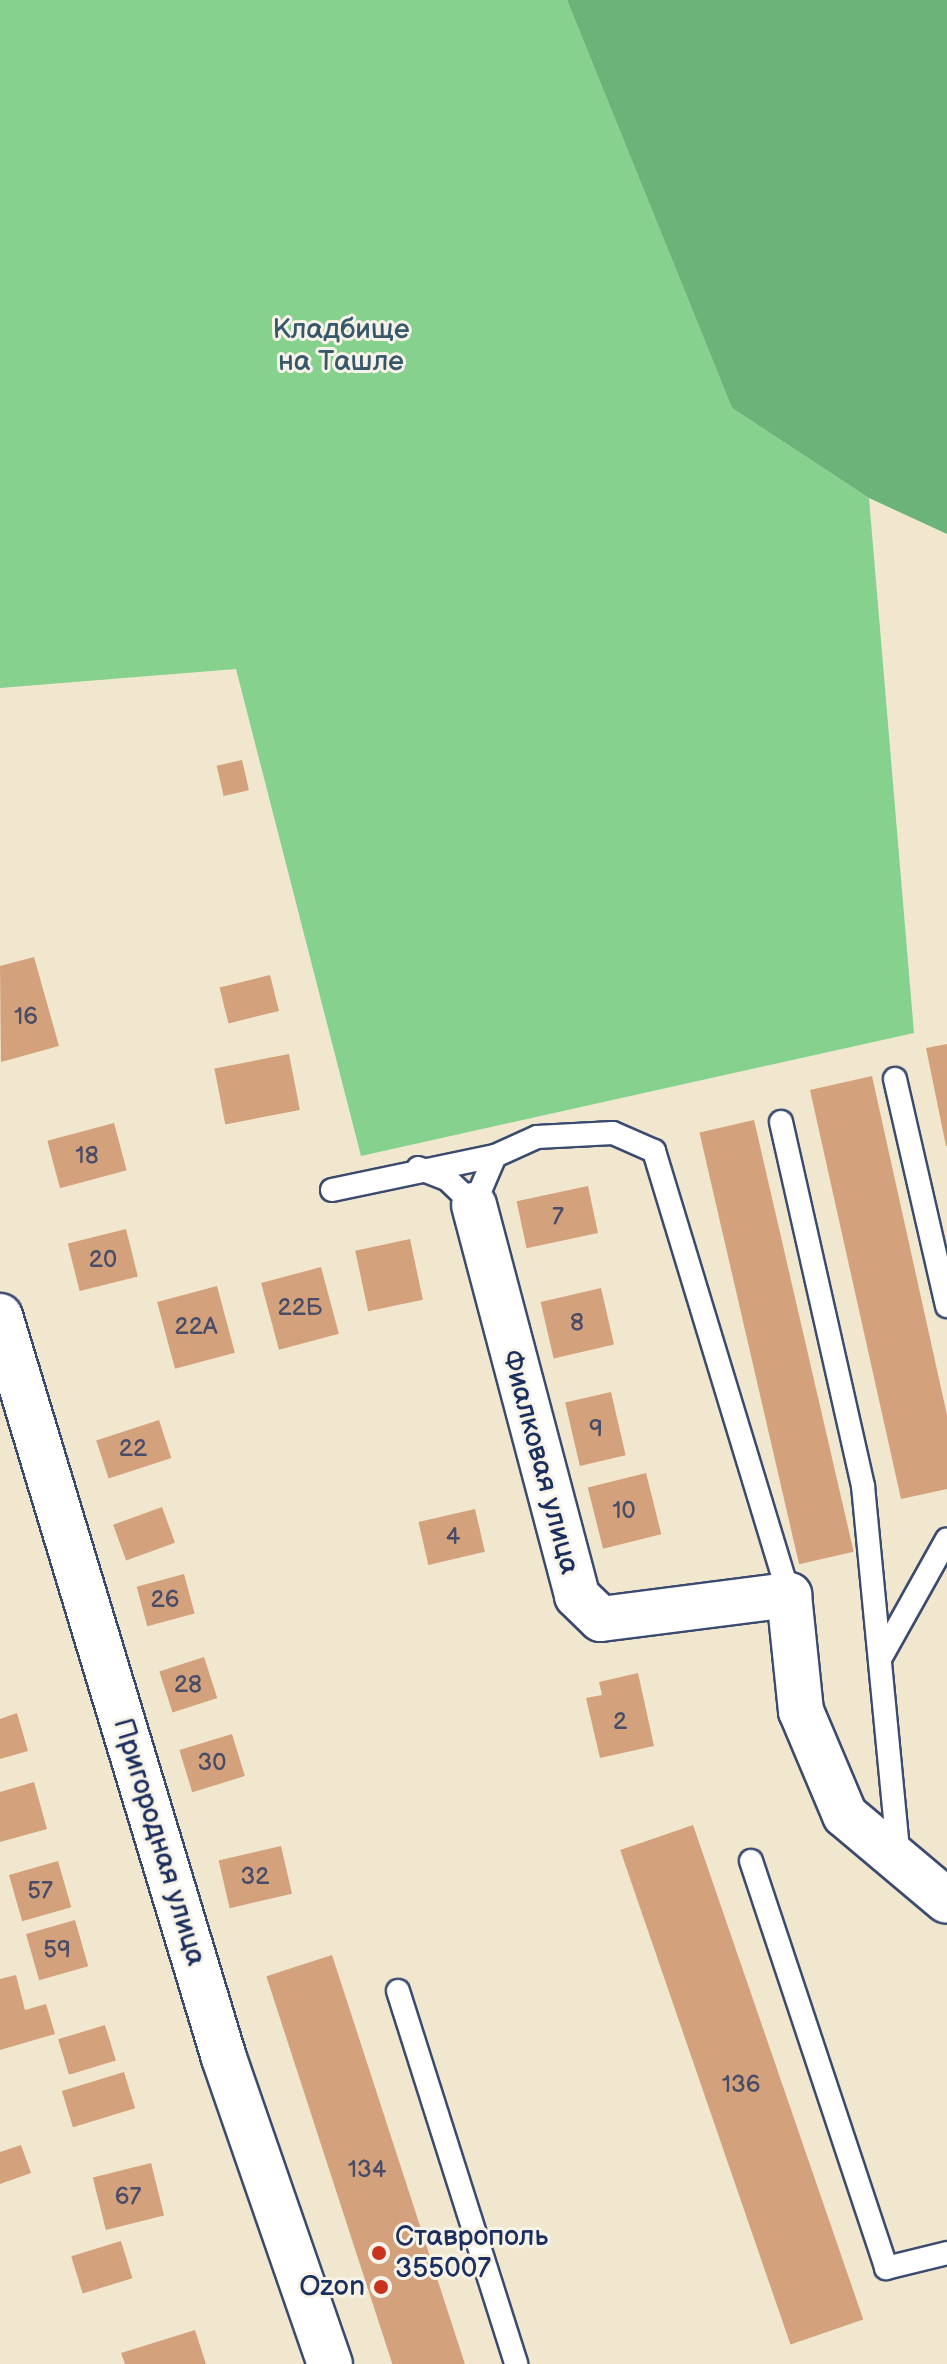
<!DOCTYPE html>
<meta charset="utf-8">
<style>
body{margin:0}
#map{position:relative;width:947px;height:2364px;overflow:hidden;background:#f1e7cf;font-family:"Balsamiq Sans",sans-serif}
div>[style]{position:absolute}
.green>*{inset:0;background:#86d18e}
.forest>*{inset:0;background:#6cb379}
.building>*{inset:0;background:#d3a27c;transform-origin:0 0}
.roads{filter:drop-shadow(2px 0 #3b4b6f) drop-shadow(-2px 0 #3b4b6f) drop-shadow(0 2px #3b4b6f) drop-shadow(0 -2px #3b4b6f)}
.service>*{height:22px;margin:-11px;padding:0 11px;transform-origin:11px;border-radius:11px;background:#fff}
.minor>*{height:44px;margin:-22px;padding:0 22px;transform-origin:22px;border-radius:22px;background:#fff}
.dots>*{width:22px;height:22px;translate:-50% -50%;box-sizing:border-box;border:4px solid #f7f3e8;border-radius:50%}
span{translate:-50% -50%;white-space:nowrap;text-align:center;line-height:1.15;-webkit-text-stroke:6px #f7f3e8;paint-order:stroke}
.number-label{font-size:24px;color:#494c66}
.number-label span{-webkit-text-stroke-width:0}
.park-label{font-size:28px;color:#36586a}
.street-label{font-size:28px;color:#1b2f5e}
.poi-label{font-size:28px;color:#1b2f5e}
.left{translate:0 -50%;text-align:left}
.right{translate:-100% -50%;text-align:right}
</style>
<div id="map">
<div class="green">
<div style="clip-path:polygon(0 0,567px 0,732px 408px,869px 498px,914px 1033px,361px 1156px,236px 669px,0 688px)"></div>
</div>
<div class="forest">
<div style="clip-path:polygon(567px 0,947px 0,947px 534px,869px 498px,732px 408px)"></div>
</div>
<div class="building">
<div style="left:242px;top:760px;width:31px;height:26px;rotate:77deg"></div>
<div style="clip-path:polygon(34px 957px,59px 1046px,1px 1062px,0 966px)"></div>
<div style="left:270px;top:975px;width:37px;height:52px;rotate:76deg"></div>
<div style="clip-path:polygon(947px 1044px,947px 1146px,946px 1146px,926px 1048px)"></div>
<div style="left:289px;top:1054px;width:57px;height:76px;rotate:79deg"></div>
<div style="clip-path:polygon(872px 1076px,947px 1415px,947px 1489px,901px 1499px,810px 1090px)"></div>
<div style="left:754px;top:1120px;width:443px;height:56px;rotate:77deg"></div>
<div style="left:114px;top:1123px;width:49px;height:69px;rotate:75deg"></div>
<div style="left:588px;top:1186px;width:48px;height:73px;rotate:78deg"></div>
<div style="left:126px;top:1229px;width:49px;height:60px;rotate:76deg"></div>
<div style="left:410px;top:1239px;width:62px;height:56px;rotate:78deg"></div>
<div style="left:321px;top:1267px;width:69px;height:62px;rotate:75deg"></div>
<div style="left:217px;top:1286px;width:69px;height:62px;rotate:75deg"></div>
<div style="left:601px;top:1288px;width:58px;height:62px;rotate:77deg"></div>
<div style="left:611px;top:1392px;width:65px;height:47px;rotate:77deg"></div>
<div style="left:159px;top:1420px;width:40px;height:66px;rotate:72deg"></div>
<div style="left:646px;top:1473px;width:63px;height:60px;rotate:76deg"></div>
<div style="left:162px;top:1507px;width:38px;height:52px;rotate:70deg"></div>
<div style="left:475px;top:1509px;width:44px;height:58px;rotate:77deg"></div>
<div style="left:184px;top:1574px;width:41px;height:49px;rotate:75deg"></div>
<div style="left:204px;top:1657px;width:43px;height:47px;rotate:72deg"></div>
<div style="clip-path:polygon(638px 1673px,654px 1746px,600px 1758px,586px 1698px,602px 1695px,599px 1682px)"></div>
<div style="clip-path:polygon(17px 1713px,28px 1751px,0 1759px,0 1719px)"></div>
<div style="left:232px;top:1734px;width:44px;height:55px;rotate:73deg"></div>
<div style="clip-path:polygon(34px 1782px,47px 1829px,0 1842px,0 1792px)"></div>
<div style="left:693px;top:1825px;width:523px;height:77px;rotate:71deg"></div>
<div style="left:281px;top:1846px;width:49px;height:64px;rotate:77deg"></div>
<div style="left:58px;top:1861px;width:48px;height:51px;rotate:74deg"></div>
<div style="left:75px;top:1920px;width:48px;height:51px;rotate:74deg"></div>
<div style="left:332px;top:1955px;width:431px;height:69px;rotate:72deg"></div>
<div style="clip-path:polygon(16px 1975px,25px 2010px,46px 2004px,55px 2034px,0 2050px,0 1979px)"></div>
<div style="left:105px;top:2025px;width:37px;height:49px;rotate:73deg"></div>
<div style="left:124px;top:2072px;width:38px;height:65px;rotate:73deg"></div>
<div style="clip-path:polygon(21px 2145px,31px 2173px,0 2184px,0 2152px)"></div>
<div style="left:151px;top:2163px;width:54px;height:60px;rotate:76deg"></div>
<div style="left:121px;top:2241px;width:39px;height:52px;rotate:73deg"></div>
<div style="clip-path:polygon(195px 2330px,206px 2364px,125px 2364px,121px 2353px)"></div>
</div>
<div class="roads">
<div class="service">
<div style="left:895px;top:1079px;width:233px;rotate:77.1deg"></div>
<div style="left:781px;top:1122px;width:373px;rotate:77.3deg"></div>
<div style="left:863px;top:1486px;width:374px;rotate:84.5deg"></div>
<div style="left:418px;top:1168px;width:31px;rotate:21deg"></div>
<div style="left:447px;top:1179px;width:37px;rotate:44deg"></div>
<div style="left:474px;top:1205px;width:53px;rotate:-66.8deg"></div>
<div style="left:332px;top:1190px;width:167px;rotate:-11.8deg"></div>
<div style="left:495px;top:1156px;width:46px;rotate:-24.3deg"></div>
<div style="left:537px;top:1137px;width:76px;rotate:-3deg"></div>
<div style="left:613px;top:1133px;width:45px;rotate:23.7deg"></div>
<div style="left:654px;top:1151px;width:464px;rotate:73.1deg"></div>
<div style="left:880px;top:1659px;width:137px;rotate:-60.8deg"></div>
<div style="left:751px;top:1861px;width:429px;rotate:71.6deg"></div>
<div style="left:886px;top:2268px;width:63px;rotate:-13.8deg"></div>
<div style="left:398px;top:1991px;width:391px;rotate:72.4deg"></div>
</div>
<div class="minor">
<div style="left:474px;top:1205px;width:404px;rotate:75.2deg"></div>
<div style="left:577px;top:1596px;width:33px;rotate:44deg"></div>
<div style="left:601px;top:1619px;width:190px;rotate:-7.3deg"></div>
<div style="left:789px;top:1595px;width:117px;rotate:84.1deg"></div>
<div style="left:801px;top:1711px;width:113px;rotate:67.1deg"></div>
<div style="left:845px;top:1815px;width:133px;rotate:40.1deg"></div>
<div style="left:0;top:1316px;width:775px;rotate:73.2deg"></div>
<div style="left:224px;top:2058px;width:324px;rotate:70.9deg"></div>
</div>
</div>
<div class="dots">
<div style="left:379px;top:2253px;background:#c8321e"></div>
<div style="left:381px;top:2287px;background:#c8321e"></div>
</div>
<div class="number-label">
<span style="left:26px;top:1017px">16</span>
<span style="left:87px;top:1156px">18</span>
<span style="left:558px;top:1217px">7</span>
<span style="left:103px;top:1260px">20</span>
<span style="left:300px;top:1308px">22Б</span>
<span style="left:577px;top:1323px">8</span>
<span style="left:196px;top:1327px">22А</span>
<span style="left:596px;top:1429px">9</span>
<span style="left:133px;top:1449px">22</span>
<span style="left:624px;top:1511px">10</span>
<span style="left:453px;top:1537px">4</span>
<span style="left:165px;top:1600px">26</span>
<span style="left:188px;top:1685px">28</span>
<span style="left:620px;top:1722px">2</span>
<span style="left:212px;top:1763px">30</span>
<span style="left:255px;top:1877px">32</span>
<span style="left:40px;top:1891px">57</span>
<span style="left:57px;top:1950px">59</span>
<span style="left:741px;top:2085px">136</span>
<span style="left:367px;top:2170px">134</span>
<span style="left:128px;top:2197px">67</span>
</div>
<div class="park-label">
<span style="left:341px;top:346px">Кладбище<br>на Ташле</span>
</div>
<div class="street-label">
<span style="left:540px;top:1462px;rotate:75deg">Фиалковая улица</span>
<span style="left:159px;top:1842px;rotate:73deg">Пригородная улица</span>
</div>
<div class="poi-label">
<span class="left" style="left:395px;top:2253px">Ставрополь<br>355007</span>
<span class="right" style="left:365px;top:2287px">Ozon</span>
</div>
</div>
